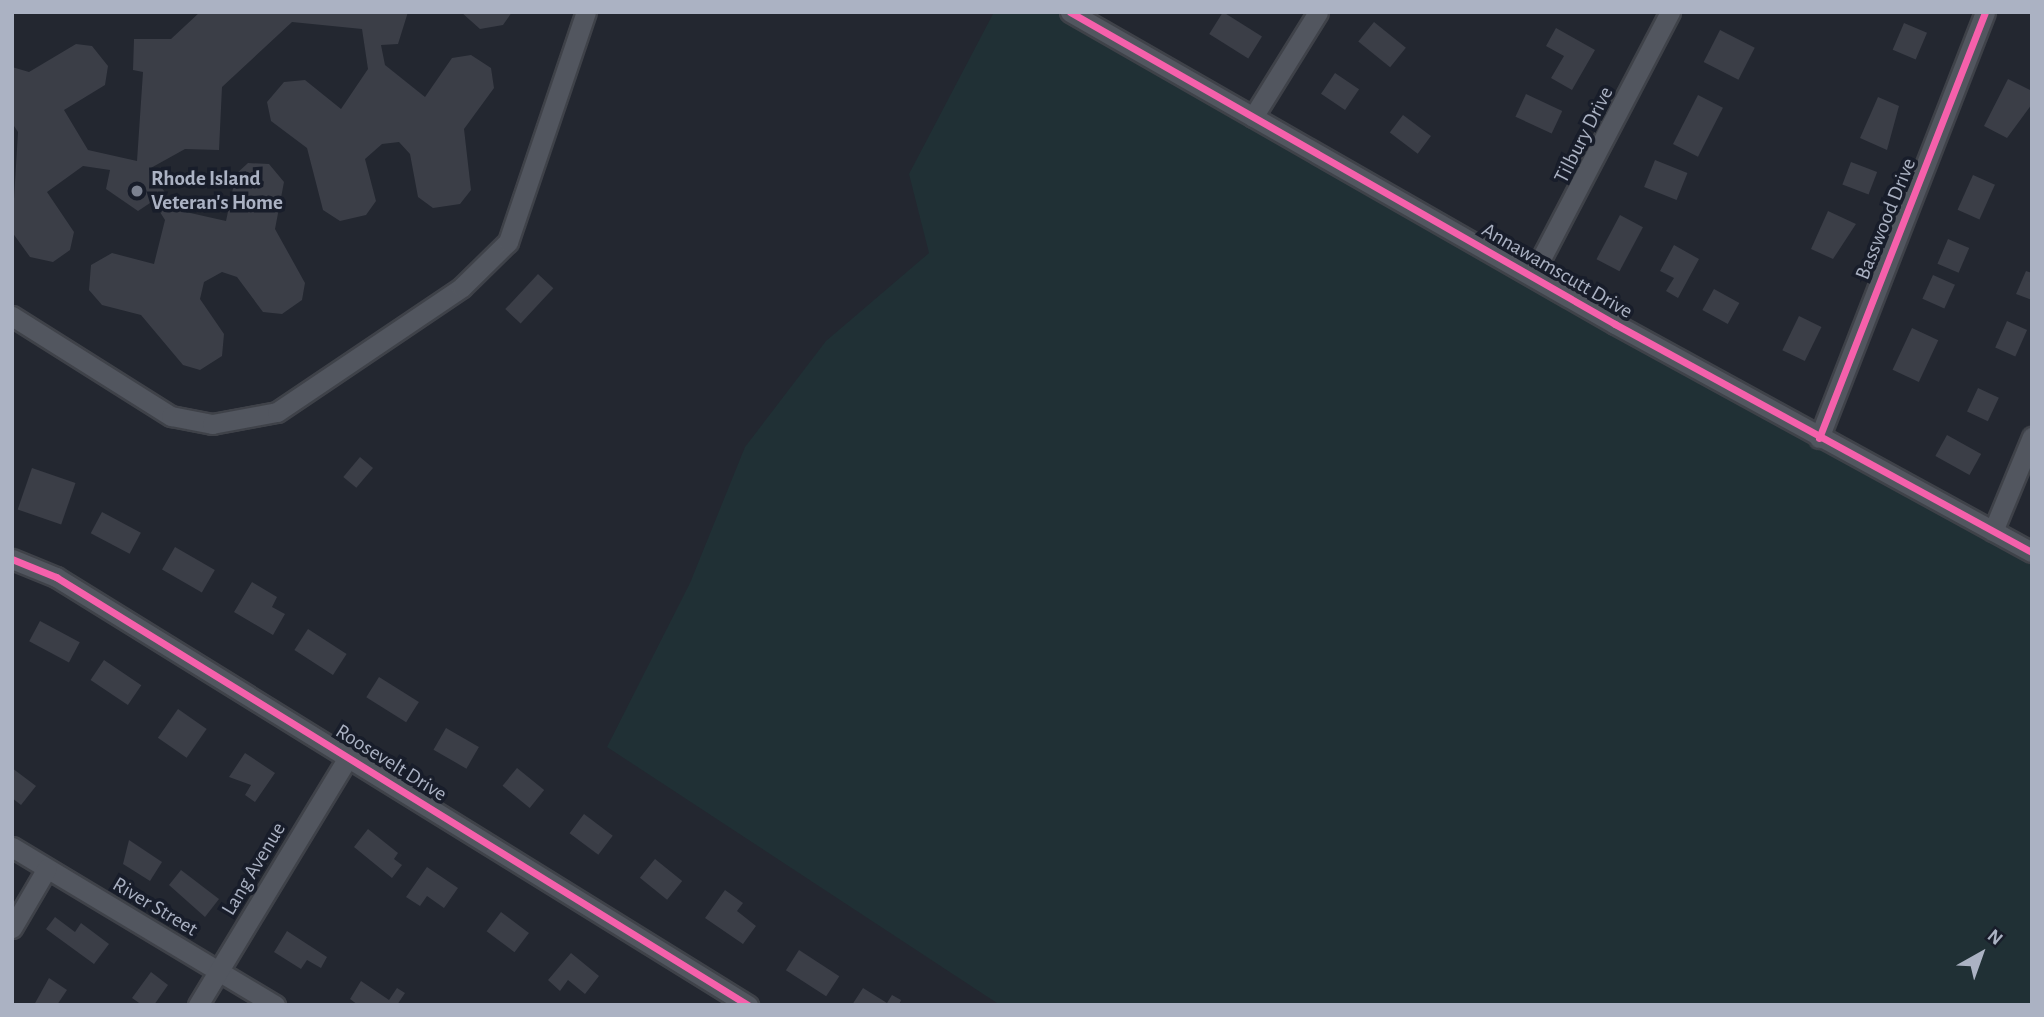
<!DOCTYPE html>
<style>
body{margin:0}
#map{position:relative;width:2044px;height:1017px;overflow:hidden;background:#232730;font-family:"Alegreya Sans",sans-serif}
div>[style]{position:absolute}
.green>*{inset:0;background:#203035}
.building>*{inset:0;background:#3b3e47;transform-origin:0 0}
.roads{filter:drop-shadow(2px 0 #3f4249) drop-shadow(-2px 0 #3f4249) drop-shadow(0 2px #3f4249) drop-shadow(0 -2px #3f4249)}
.minor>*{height:19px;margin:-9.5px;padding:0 9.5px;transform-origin:9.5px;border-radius:9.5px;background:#52565f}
.cycleway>*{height:7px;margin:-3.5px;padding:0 3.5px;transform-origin:3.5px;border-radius:3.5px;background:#f560ab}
.dots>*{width:19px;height:19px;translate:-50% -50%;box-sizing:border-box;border:4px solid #181d2a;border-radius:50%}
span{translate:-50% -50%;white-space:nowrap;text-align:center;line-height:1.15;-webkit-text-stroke:7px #181d2a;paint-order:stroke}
.street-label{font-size:21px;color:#abb2c3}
.poi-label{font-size:21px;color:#abb2c3;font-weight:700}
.left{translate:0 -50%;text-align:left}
.frame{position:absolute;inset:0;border:14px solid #abb2c3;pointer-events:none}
.north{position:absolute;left:1946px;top:919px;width:70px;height:70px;-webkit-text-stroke:5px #181d2a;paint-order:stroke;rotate:40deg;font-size:19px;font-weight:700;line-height:28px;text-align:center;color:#abb2c3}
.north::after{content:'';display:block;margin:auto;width:24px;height:32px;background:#abb2c3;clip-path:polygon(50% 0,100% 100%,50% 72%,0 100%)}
</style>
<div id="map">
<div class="green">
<div style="clip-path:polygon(994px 12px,1058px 12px,2032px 562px,2032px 1005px,1000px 1005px,607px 747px,690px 583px,745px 447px,826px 341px,929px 253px,909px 174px)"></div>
</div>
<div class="building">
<div style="clip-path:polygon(200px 12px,408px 12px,398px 44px,381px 45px,385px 65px,425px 97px,452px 58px,471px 55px,491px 68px,494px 88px,464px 129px,471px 190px,460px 204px,433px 208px,418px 197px,410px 154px,399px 142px,382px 144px,365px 159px,376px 201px,366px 215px,340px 221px,323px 210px,307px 148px,271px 121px,267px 102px,284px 82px,305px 80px,341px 109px,368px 69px,362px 29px,292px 22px,222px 87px,219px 150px,185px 149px,149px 169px,177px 210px,226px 221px,236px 174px,248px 163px,269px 164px,284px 182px,275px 229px,305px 283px,302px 300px,282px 314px,263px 312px,237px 277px,222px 272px,204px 282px,200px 299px,224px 334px,222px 356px,200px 370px,183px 365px,141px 315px,102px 305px,89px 290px,91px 265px,112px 253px,154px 264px,165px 220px,153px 201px,138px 211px,106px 189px,110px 170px,83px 166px,47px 192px,74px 232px,70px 250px,53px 262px,30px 257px,12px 232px,18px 132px,12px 123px,12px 67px,29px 72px,76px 44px,92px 46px,108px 66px,105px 85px,64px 110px,88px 150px,137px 161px,143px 72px,133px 70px,134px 39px,171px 39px)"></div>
<div style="clip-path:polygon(461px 12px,512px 12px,503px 25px,480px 29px)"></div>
<div style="left:1223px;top:12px;width:46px;height:26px;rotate:32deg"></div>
<div style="left:1374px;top:22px;width:41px;height:25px;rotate:39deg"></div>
<div style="left:1904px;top:23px;width:25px;height:29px;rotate:23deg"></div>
<div style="clip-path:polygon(1556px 28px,1595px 50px,1572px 90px,1551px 78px,1564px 56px,1546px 46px)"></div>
<div style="left:1720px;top:30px;width:39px;height:36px;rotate:27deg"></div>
<div style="left:1335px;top:73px;width:29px;height:25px;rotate:34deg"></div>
<div style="clip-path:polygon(2008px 79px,2032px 91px,2032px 104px,2007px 138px,1984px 126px)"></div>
<div style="left:1526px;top:94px;width:40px;height:25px;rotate:25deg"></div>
<div style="left:1698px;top:95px;width:28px;height:55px;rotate:27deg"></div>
<div style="clip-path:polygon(1878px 97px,1899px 106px,1887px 150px,1860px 138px)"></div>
<div style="left:1403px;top:115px;width:35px;height:22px;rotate:37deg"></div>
<div style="left:1655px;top:160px;width:35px;height:29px;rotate:22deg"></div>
<div style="left:1851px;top:162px;width:28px;height:24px;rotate:21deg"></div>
<div style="left:1973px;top:175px;width:24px;height:38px;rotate:24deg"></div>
<div style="clip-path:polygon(1828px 211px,1856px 224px,1833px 259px,1811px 249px)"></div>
<div style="left:1620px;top:215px;width:26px;height:50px;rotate:28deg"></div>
<div style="left:1948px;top:239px;width:23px;height:27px;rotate:23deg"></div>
<div style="clip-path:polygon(1674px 245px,1699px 259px,1678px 298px,1666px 291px,1674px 278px,1660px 271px)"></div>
<div style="clip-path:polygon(2026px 271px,2032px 273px,2032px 300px,2016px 294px)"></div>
<div style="left:538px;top:274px;width:21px;height:48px;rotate:43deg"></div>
<div style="left:1933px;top:275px;width:24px;height:26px;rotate:24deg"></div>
<div style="left:1714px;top:289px;width:29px;height:24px;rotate:29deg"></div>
<div style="left:1799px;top:316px;width:25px;height:38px;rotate:26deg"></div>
<div style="left:2007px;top:321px;width:22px;height:29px;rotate:24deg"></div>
<div style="left:1912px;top:328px;width:29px;height:46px;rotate:25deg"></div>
<div style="left:1978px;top:388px;width:23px;height:26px;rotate:25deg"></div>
<div style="left:1947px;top:435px;width:39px;height:24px;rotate:29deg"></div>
<div style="left:360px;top:457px;width:17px;height:26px;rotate:40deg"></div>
<div style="left:32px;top:468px;width:46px;height:44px;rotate:19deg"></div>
<div style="left:102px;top:512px;width:44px;height:24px;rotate:28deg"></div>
<div style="left:175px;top:547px;width:46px;height:26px;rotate:30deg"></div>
<div style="clip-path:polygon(252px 582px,277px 597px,272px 607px,285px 614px,273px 635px,234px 612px)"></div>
<div style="left:40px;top:621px;width:45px;height:23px;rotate:28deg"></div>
<div style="left:308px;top:629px;width:46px;height:25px;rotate:33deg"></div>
<div style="left:104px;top:660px;width:45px;height:24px;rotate:34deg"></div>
<div style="left:379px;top:677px;width:47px;height:24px;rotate:32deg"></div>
<div style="left:178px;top:709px;width:35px;height:35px;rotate:35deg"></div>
<div style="left:446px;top:728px;width:38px;height:25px;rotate:30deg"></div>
<div style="clip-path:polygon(245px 753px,275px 773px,255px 802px,245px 795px,251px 785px,229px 777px)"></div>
<div style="clip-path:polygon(12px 768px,36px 786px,21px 805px,12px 798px)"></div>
<div style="left:517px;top:768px;width:35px;height:23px;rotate:39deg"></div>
<div style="left:584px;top:814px;width:36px;height:24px;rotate:37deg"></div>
<div style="clip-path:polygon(368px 829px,398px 853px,394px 859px,402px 865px,392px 878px,354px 847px)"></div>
<div style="clip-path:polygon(129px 840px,162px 862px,150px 881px,123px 864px)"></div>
<div style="left:655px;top:859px;width:35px;height:24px;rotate:39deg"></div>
<div style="clip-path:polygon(427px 867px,458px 888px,444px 908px,427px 896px,420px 906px,406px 897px)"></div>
<div style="clip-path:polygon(181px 870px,219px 899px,205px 917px,169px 885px)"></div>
<div style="clip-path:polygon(725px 890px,743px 903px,737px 911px,756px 926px,743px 944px,705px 918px)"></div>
<div style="left:501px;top:912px;width:35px;height:24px;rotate:37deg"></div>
<div style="clip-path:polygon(55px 917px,75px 932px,81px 923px,109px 944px,94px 964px,46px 929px)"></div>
<div style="clip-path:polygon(287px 931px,327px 957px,321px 968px,307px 960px,301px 969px,274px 952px)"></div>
<div style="left:799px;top:950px;width:48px;height:24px;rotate:33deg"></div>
<div style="clip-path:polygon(571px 953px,599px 976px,585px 994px,568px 980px,560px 991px,548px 980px)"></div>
<div style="clip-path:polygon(151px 972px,168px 985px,154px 1005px,142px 1005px,132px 998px)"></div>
<div style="clip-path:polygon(49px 978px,67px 990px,57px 1005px,34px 1005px)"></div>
<div style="clip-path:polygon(361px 981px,389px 1000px,397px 988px,405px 993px,397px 1005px,358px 1005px,350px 999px)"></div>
<div style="clip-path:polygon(863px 988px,887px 1003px,892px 995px,901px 1000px,899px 1005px,852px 1005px)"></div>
</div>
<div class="roads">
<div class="minor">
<div style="left:1070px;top:12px;width:628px;rotate:29.79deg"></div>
<div style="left:1615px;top:324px;width:475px;rotate:28.7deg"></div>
<div style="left:1253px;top:117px;width:123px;rotate:-58.2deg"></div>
<div style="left:1532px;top:276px;width:298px;rotate:-62.4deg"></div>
<div style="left:12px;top:316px;width:188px;rotate:32.2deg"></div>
<div style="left:171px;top:416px;width:42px;rotate:11deg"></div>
<div style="left:212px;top:424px;width:66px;rotate:-10.5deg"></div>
<div style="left:277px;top:412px;width:223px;rotate:-34deg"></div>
<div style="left:462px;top:287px;width:64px;rotate:-44.4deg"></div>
<div style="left:508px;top:242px;width:243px;rotate:-71.3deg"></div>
<div style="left:1819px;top:438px;width:457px;rotate:-68.7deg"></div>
<div style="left:1993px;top:531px;width:102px;rotate:-67.5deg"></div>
<div style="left:12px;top:559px;width:48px;rotate:22.2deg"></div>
<div style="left:56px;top:577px;width:814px;rotate:31.74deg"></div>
<div style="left:12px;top:847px;width:307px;rotate:31deg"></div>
<div style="left:12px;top:928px;width:69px;rotate:-59.7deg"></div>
<div style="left:198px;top:1005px;width:291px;rotate:-58.8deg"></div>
</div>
</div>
<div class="cycleway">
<div style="left:1070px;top:12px;width:628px;rotate:29.79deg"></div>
<div style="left:1615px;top:324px;width:475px;rotate:28.7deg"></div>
<div style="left:1819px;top:438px;width:457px;rotate:-68.7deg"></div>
<div style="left:12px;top:559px;width:48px;rotate:22.2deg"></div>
<div style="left:56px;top:577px;width:814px;rotate:31.74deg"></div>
</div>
<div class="dots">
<div style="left:137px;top:191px;background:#7b8190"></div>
</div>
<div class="street-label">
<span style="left:1584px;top:135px;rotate:-63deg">Tilbury Drive</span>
<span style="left:1886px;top:219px;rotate:-68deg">Basswood Drive</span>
<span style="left:1557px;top:271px;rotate:30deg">Annawamscutt Drive</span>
<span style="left:391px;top:763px;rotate:32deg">Roosevelt Drive</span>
<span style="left:254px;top:869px;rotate:-59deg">Lang Avenue</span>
<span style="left:155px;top:907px;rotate:31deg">River Street</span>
</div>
<div class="poi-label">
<span class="left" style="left:151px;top:191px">Rhode Island<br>Veteran's Home</span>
</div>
<div class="frame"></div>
<div class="north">N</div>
</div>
